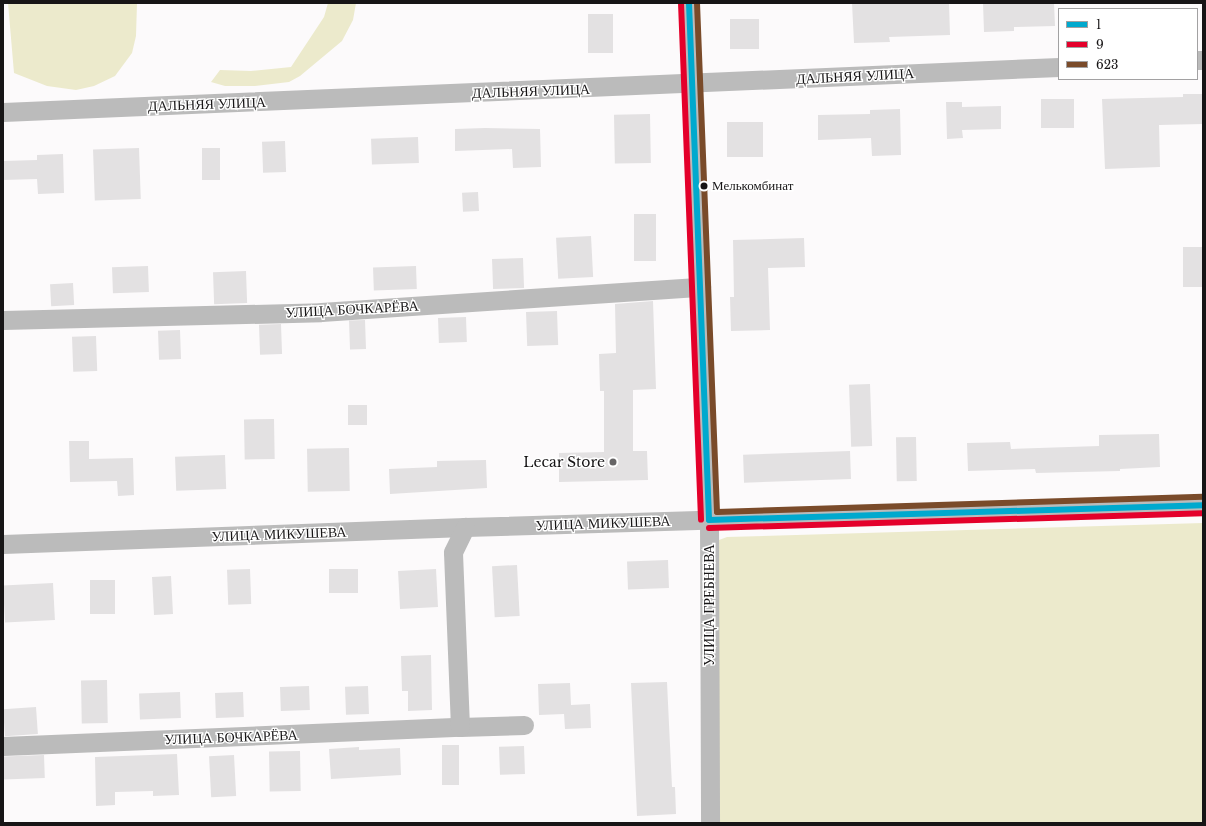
<!DOCTYPE html>
<meta charset="utf-8">
<style>
body{margin:0}
#map{position:relative;width:1206px;height:826px;overflow:hidden;background:#fcfafb;font-family:"Libre Baskerville",serif}
div>[style]{position:absolute}
.green>*{inset:0;background:#eceacc}
.building>*{inset:0;background:#e3e1e2;transform-origin:0 0}
.minor>*{height:19px;margin:-9.5px;padding:0 9.5px;transform-origin:9.5px;border-radius:9.5px;background:#bbb}
.bus-1>*{height:6px;margin:-3px;padding:0 3px;transform-origin:3px;border-radius:3px;background:#00a9ce}
.bus-2>*{height:6px;margin:-3px;padding:0 3px;transform-origin:3px;border-radius:3px;background:#e4002b}
.bus-3>*{height:6px;margin:-3px;padding:0 3px;transform-origin:3px;border-radius:3px;background:#7a4b2a}
.dots>*{width:11px;height:11px;translate:-50% -50%;box-sizing:border-box;border:2px solid #fff;border-radius:50%}
span{translate:-50% -50%;white-space:nowrap;text-align:center;line-height:1.15;-webkit-text-stroke:3px #fff;paint-order:stroke}
.bus-label{font-size:13px;color:#171516}
.left{translate:0 -50%;text-align:left}
.street-label{font-size:14px;color:#171516}
.poi-label{font-size:14px;color:#171516}
.right{translate:-100% -50%;text-align:right}
.frame{position:absolute;inset:0;border:4px solid #171516;pointer-events:none}
.legend{position:absolute;left:1058px;top:8px;width:140px;height:72px;box-sizing:border-box;background:#fff;border:1px solid #a2a1a2;margin:0;padding:5px 7px;list-style:none;font-size:12px;color:#171516}
.legend li{display:flex;align-items:center;gap:8px;height:20px}
.legend b{width:20px;border:1px solid #a2a1a2}
</style>
<div id="map">
<div class="green">
<div style="clip-path:polygon(8px 3px,137px 3px,136px 36px,132px 53px,115px 76px,94px 86px,76px 90px,47px 86px,14px 73px)"></div>
<div style="clip-path:polygon(328px 3px,356px 3px,353px 20px,342px 41px,300px 76px,289px 82px,255px 86px,225px 86px,211px 82px,220px 70px,251px 71px,291px 67px,324px 17px)"></div>
<div style="clip-path:polygon(1203px 523px,1203px 823px,719px 823px,717px 544px,719px 540px,727px 537px)"></div>
</div>
<div class="building">
<div style="clip-path:polygon(852px 3px,949px 3px,950px 35px,889px 37px,890px 42px,854px 43px)"></div>
<div style="clip-path:polygon(983px 3px,1054px 3px,1055px 26px,1014px 27px,1014px 31px,984px 32px)"></div>
<div style="left:588px;top:14px;width:25px;height:39px"></div>
<div style="left:730px;top:19px;width:29px;height:30px"></div>
<div style="clip-path:polygon(1183px 94px,1203px 94px,1203px 124px,1159px 125px,1160px 167px,1105px 169px,1102px 99px,1183px 97px)"></div>
<div style="left:1074px;top:99px;width:29px;height:33px;rotate:90deg"></div>
<div style="clip-path:polygon(946px 102px,962px 102px,962px 107px,1001px 106px,1001px 129px,962px 130px,963px 138px,947px 139px)"></div>
<div style="clip-path:polygon(900px 109px,901px 155px,872px 156px,871px 138px,818px 140px,818px 115px,870px 114px,870px 110px)"></div>
<div style="left:650px;top:114px;width:49px;height:36px;rotate:89deg"></div>
<div style="left:727px;top:122px;width:36px;height:35px"></div>
<div style="clip-path:polygon(485px 128px,540px 129px,541px 167px,513px 168px,512px 149px,455px 151px,455px 129px)"></div>
<div style="left:418px;top:137px;width:26px;height:47px;rotate:88deg"></div>
<div style="left:285px;top:141px;width:31px;height:23px;rotate:88deg"></div>
<div style="left:139px;top:148px;width:51px;height:46px;rotate:88deg"></div>
<div style="left:202px;top:148px;width:18px;height:32px"></div>
<div style="clip-path:polygon(63px 154px,64px 193px,38px 194px,37px 179px,3px 180px,3px 161px,37px 160px,37px 155px)"></div>
<div style="left:478px;top:192px;width:19px;height:16px;rotate:87deg"></div>
<div style="left:634px;top:214px;width:22px;height:47px"></div>
<div style="left:591px;top:236px;width:41px;height:35px;rotate:87deg"></div>
<div style="clip-path:polygon(804px 238px,805px 267px,768px 268px,770px 330px,731px 331px,730px 297px,734px 297px,733px 240px)"></div>
<div style="left:1203px;top:247px;width:40px;height:20px;rotate:90deg"></div>
<div style="left:523px;top:258px;width:30px;height:31px;rotate:88deg"></div>
<div style="left:148px;top:266px;width:26px;height:36px;rotate:88deg"></div>
<div style="left:416px;top:266px;width:23px;height:43px;rotate:88deg"></div>
<div style="left:246px;top:271px;width:32px;height:33px;rotate:88deg"></div>
<div style="left:73px;top:283px;width:22px;height:23px;rotate:87deg"></div>
<div style="clip-path:polygon(653px 301px,656px 389px,633px 390px,633px 451px,647px 451px,648px 480px,559px 482px,559px 453px,604px 452px,604px 391px,600px 391px,599px 354px,616px 353px,615px 304px)"></div>
<div style="left:557px;top:311px;width:34px;height:31px;rotate:88deg"></div>
<div style="left:466px;top:317px;width:25px;height:28px;rotate:88deg"></div>
<div style="left:365px;top:320px;width:29px;height:16px;rotate:88deg"></div>
<div style="left:281px;top:324px;width:30px;height:22px;rotate:88deg"></div>
<div style="left:180px;top:330px;width:29px;height:22px;rotate:88deg"></div>
<div style="left:96px;top:336px;width:35px;height:24px;rotate:88deg"></div>
<div style="left:870px;top:384px;width:62px;height:21px;rotate:88deg"></div>
<div style="left:348px;top:405px;width:19px;height:20px"></div>
<div style="left:274px;top:419px;width:40px;height:30px;rotate:89deg"></div>
<div style="clip-path:polygon(1159px 434px,1160px 467px,1120px 469px,1120px 471px,1036px 473px,1035px 469px,968px 471px,967px 443px,1010px 442px,1011px 449px,1099px 446px,1099px 435px)"></div>
<div style="left:916px;top:437px;width:44px;height:20px;rotate:89deg"></div>
<div style="clip-path:polygon(69px 441px,89px 441px,89px 459px,133px 458px,134px 495px,118px 496px,117px 481px,70px 482px)"></div>
<div style="left:349px;top:448px;width:43px;height:42px;rotate:89deg"></div>
<div style="left:850px;top:451px;width:28px;height:107px;rotate:88deg"></div>
<div style="left:225px;top:455px;width:34px;height:50px;rotate:88deg"></div>
<div style="clip-path:polygon(486px 460px,487px 488px,390px 494px,389px 469px,437px 467px,437px 461px)"></div>
<div style="left:668px;top:560px;width:28px;height:41px;rotate:88deg"></div>
<div style="left:517px;top:565px;width:51px;height:25px;rotate:87deg"></div>
<div style="left:250px;top:569px;width:35px;height:23px;rotate:88deg"></div>
<div style="left:358px;top:569px;width:24px;height:29px;rotate:90deg"></div>
<div style="left:436px;top:569px;width:38px;height:38px;rotate:87deg"></div>
<div style="left:171px;top:576px;width:38px;height:19px;rotate:87deg"></div>
<div style="left:90px;top:580px;width:25px;height:34px"></div>
<div style="left:53px;top:583px;width:37px;height:50px;rotate:87deg"></div>
<div style="clip-path:polygon(431px 655px,432px 710px,408px 711px,408px 691px,402px 691px,401px 656px)"></div>
<div style="left:107px;top:680px;width:43px;height:26px;rotate:89deg"></div>
<div style="clip-path:polygon(667px 682px,672px 787px,675px 787px,676px 814px,637px 816px,631px 683px)"></div>
<div style="clip-path:polygon(570px 683px,571px 705px,590px 704px,591px 728px,565px 729px,564px 714px,539px 715px,538px 684px)"></div>
<div style="left:309px;top:686px;width:24px;height:29px;rotate:88deg"></div>
<div style="left:368px;top:686px;width:28px;height:23px;rotate:88deg"></div>
<div style="left:180px;top:692px;width:26px;height:41px;rotate:88deg"></div>
<div style="left:243px;top:692px;width:25px;height:28px;rotate:88deg"></div>
<div style="left:36px;top:707px;width:27px;height:33px;rotate:86deg"></div>
<div style="left:442px;top:745px;width:17px;height:40px"></div>
<div style="left:524px;top:746px;width:28px;height:25px;rotate:88deg"></div>
<div style="clip-path:polygon(359px 747px,359px 750px,400px 748px,401px 775px,331px 779px,329px 749px)"></div>
<div style="left:300px;top:751px;width:40px;height:31px;rotate:89deg"></div>
<div style="clip-path:polygon(177px 754px,179px 795px,153px 796px,153px 791px,115px 792px,115px 805px,96px 806px,95px 757px)"></div>
<div style="left:44px;top:755px;width:23px;height:41px;rotate:88deg"></div>
<div style="left:234px;top:755px;width:41px;height:25px;rotate:87deg"></div>
</div>
<div class="minor">
<div style="left:689px;top:3px;width:517px;rotate:87.78deg"></div>
<div style="left:709px;top:520px;width:303px;rotate:89.8deg"></div>
<div style="left:1197px;top:60px;width:6px"></div>
<div style="left:3px;top:112px;width:1057px;rotate:-2.44deg"></div>
<div style="left:3px;top:320px;width:318px;rotate:-1.4deg"></div>
<div style="left:321px;top:312px;width:381px;rotate:-3.8deg"></div>
<div style="left:3px;top:544px;width:462px;rotate:-2.1deg"></div>
<div style="left:465px;top:527px;width:738px;rotate:-1.71deg"></div>
<div style="left:460px;top:727px;width:64px;rotate:-1.8deg"></div>
<div style="left:3px;top:746px;width:457px;rotate:-2.4deg"></div>
<div style="left:460px;top:727px;width:175px;rotate:-92.3deg"></div>
<div style="left:453px;top:552px;width:28px;rotate:-64deg"></div>
</div>
<div class="bus-1">
<div style="left:689px;top:3px;width:517px;rotate:87.78deg"></div>
<div style="left:709px;top:520px;width:494px;rotate:-1.7deg"></div>
</div>
<div class="bus-2">
<div style="left:681px;top:3px;width:517px;rotate:87.78deg"></div>
<div style="left:709px;top:528px;width:494px;rotate:-1.7deg"></div>
</div>
<div class="bus-3">
<div style="left:697px;top:3px;width:509px;rotate:87.75deg"></div>
<div style="left:717px;top:512px;width:486px;rotate:-1.8deg"></div>
</div>
<div class="dots">
<div style="left:704px;top:186px;background:#171516"></div>
<div style="left:613px;top:462px;background:#676566"></div>
</div>
<div class="bus-label">
<span class="left" style="left:712px;top:186px">Мелькомбинат</span>
</div>
<div class="street-label">
<span style="left:855px;top:76px;rotate:-3deg">ДАЛЬНЯЯ УЛИЦА</span>
<span style="left:531px;top:91px;rotate:-2deg">ДАЛЬНЯЯ УЛИЦА</span>
<span style="left:207px;top:104px;rotate:-2deg">ДАЛЬНЯЯ УЛИЦА</span>
<span style="left:352px;top:309px;rotate:-3deg">УЛИЦА БОЧКАРЁВА</span>
<span style="left:603px;top:523px;rotate:-2deg">УЛИЦА МИКУШЕВА</span>
<span style="left:279px;top:534px;rotate:-2deg">УЛИЦА МИКУШЕВА</span>
<span style="left:709px;top:605px;rotate:-90deg">УЛИЦА ГРЕБНЕВА</span>
<span style="left:231px;top:737px;rotate:-2deg">УЛИЦА БОЧКАРЁВА</span>
</div>
<div class="poi-label">
<span class="right" style="left:605px;top:462px">Lecar Store</span>
</div>
<div class="frame"></div>
<ul class="legend">
<li><b style="height:5px;background:#00a9ce"></b>1</li>
<li><b style="height:5px;background:#e4002b"></b>9</li>
<li><b style="height:5px;background:#7a4b2a"></b>623</li>
</ul>
</div>
